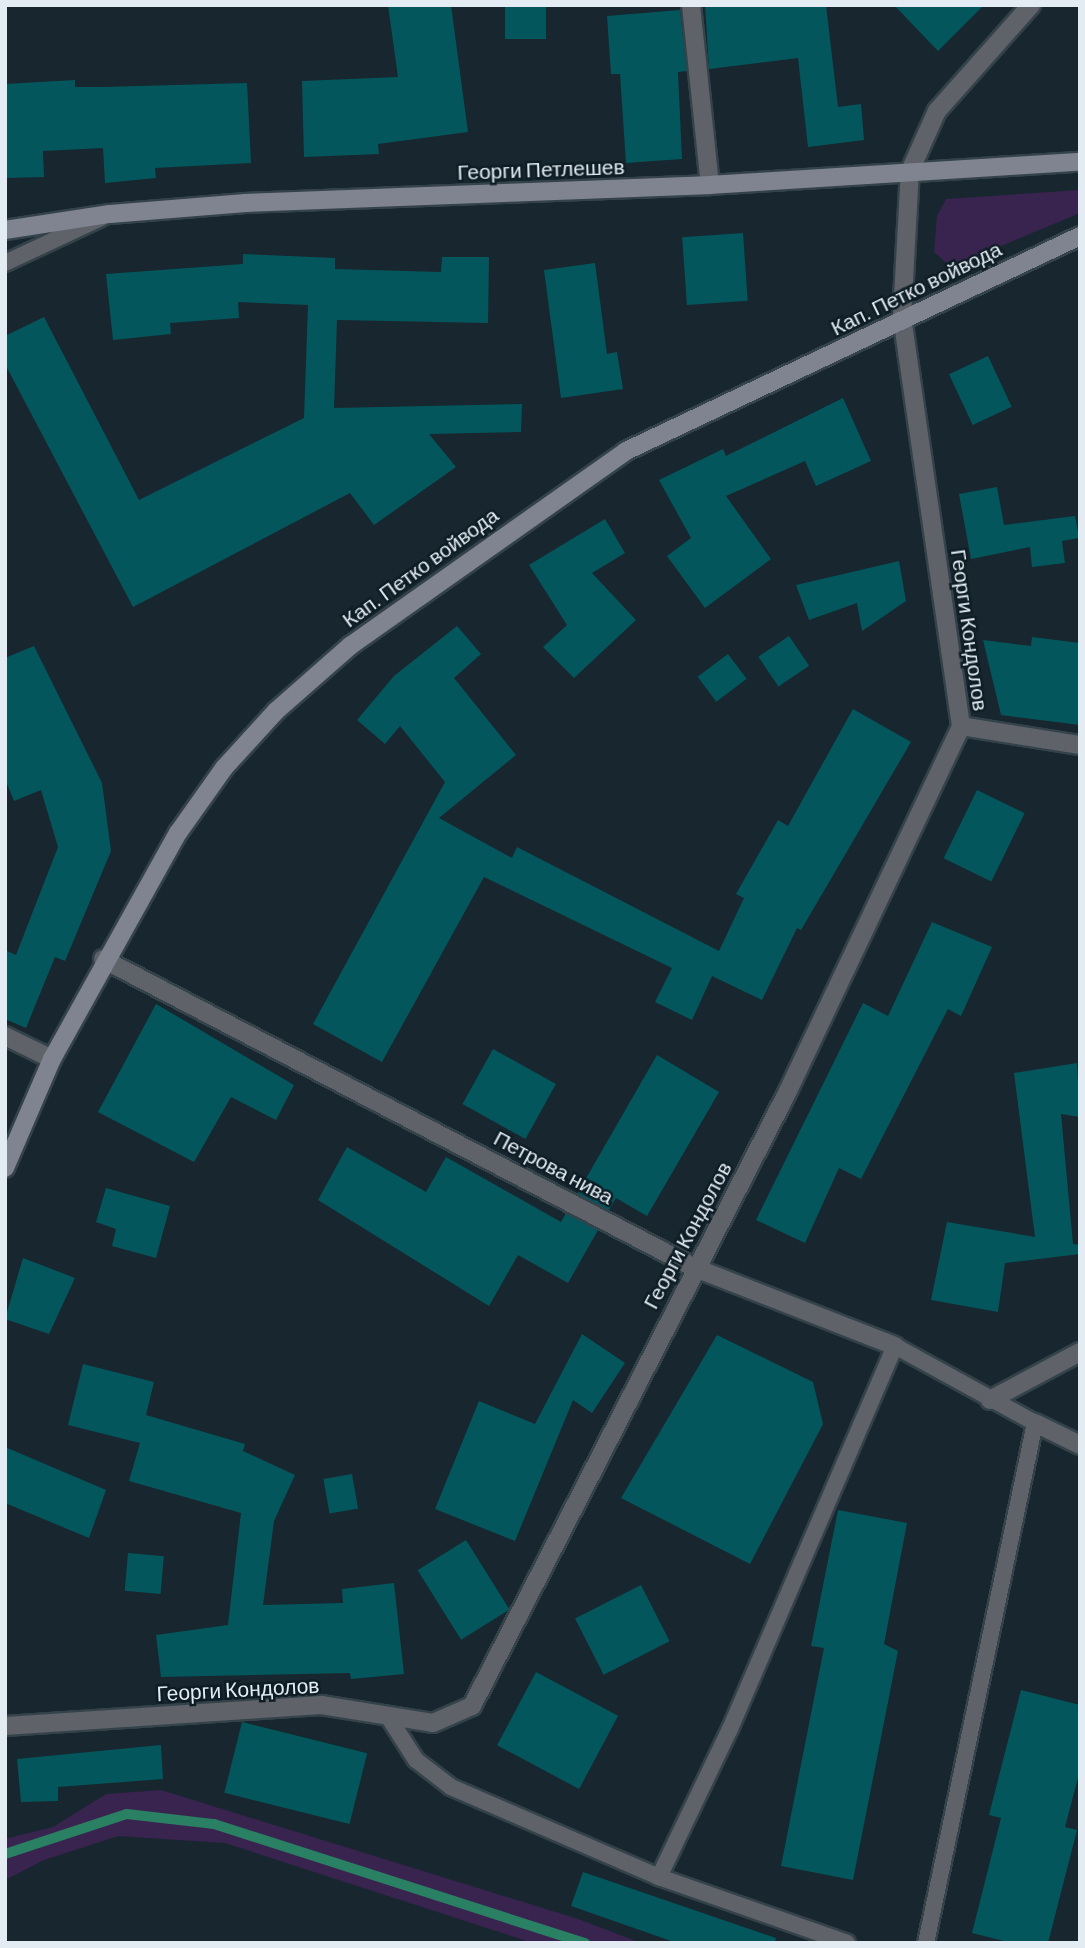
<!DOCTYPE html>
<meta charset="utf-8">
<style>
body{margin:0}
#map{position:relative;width:1085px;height:1948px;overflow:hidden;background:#18262f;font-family:Barlow,sans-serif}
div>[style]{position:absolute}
.green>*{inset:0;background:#392450}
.stream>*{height:10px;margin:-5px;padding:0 5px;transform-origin:5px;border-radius:5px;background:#2a8063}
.building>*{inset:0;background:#03575c;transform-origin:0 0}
.roads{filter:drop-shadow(2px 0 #34424a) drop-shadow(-2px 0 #34424a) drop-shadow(0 2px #34424a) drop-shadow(0 -2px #34424a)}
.lane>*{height:16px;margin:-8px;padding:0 8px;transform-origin:8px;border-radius:8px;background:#5f6269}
.street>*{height:18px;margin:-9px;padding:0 9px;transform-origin:9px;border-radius:9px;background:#5f6269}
.secondary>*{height:18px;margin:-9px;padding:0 9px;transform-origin:9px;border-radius:9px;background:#808490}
span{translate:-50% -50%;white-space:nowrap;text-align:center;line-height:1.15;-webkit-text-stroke:5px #0e1d25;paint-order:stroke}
.street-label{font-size:21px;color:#e3ecf2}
.frame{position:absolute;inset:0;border:7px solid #e3ecf2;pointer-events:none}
</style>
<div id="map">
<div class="green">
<div style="clip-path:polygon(1080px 190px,1080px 213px,951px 267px,934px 252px,937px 216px,946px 199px)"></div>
<div style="clip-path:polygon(161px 1790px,578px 1919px,641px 1943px,533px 1943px,225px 1843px,118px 1836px,44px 1860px,5px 1880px,5px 1839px,53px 1827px,106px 1794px)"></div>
</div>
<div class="stream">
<div style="left:5px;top:1854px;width:128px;rotate:-18.2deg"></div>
<div style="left:127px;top:1814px;width:88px;rotate:6.6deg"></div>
<div style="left:214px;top:1824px;width:390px;rotate:17.8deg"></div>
</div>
<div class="building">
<div style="clip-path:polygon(388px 5px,451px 5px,468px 132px,378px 144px,379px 154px,304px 157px,302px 81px,398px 77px)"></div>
<div style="left:505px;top:5px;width:41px;height:34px"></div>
<div style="clip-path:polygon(705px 5px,826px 5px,838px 107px,861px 104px,864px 140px,808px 147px,798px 58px,709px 69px)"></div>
<div style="clip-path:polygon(894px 5px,984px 5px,938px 51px)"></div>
<div style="clip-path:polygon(680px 10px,687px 71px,678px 72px,682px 159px,626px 163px,620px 74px,611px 74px,607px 16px)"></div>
<div style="clip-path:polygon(75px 80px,75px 87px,103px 87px,247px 83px,251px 163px,155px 168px,156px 178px,105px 183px,103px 148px,43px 151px,44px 177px,5px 178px,5px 84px)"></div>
<div style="left:743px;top:233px;width:68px;height:61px;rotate:86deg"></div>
<div style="clip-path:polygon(243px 254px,335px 258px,335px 269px,441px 272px,442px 257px,489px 257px,488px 323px,337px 320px,334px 408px,522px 404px,521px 432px,429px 434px,456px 467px,374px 525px,350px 493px,133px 607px,5px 364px,5px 336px,44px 317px,139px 500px,304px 418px,308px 305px,238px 302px,239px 318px,170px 323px,171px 334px,113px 340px,106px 274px,243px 264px)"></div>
<div style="clip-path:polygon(595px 263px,607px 354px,617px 352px,623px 389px,561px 398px,544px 270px)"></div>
<div style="left:988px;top:356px;width:56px;height:43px;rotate:65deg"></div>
<div style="clip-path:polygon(843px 398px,871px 461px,816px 486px,805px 461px,726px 496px,771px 559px,705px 608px,667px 556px,691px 538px,659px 480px,723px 449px,726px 456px)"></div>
<div style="clip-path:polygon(997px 487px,1004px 525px,1075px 516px,1079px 538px,1062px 541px,1065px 563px,1032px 567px,1030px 547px,971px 559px,959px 494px)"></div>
<div style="clip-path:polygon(605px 519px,625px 553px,592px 573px,636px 620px,574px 678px,543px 647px,567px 625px,529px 565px)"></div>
<div style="clip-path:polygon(899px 561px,906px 601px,862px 631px,857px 603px,809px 620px,796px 585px)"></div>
<div style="clip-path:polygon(457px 626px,481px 654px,454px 678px,516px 755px,439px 818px,512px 858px,517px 847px,719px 951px,744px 898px,736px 894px,778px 820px,788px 826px,853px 709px,911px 742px,801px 930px,797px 928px,762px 1000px,712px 976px,692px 1020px,655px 1002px,672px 968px,484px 877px,382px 1062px,313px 1024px,445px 782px,400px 726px,385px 744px,357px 720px,394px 676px)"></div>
<div style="left:789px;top:636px;width:36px;height:37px;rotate:56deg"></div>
<div style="clip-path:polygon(1032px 637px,1080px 643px,1080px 725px,1001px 715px,983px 640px,1031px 646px)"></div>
<div style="clip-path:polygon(34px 646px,102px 783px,111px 851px,65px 961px,55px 957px,26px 1028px,5px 1019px,5px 950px,16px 955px,58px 847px,41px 790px,14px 801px,5px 779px,5px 658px)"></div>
<div style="left:728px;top:654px;width:31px;height:38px;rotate:53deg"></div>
<div style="left:977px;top:790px;width:53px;height:76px;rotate:26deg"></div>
<div style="clip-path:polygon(932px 922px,992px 947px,961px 1016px,948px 1009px,861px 1179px,839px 1168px,805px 1243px,756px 1220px,863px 1003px,888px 1016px)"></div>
<div style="clip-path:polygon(156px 1004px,294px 1085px,276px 1120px,231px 1097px,194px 1162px,98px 1112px)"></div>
<div style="left:493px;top:1049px;width:72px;height:63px;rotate:29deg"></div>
<div style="clip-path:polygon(657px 1055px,719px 1092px,647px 1216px,616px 1198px,609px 1210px,577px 1194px)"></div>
<div style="clip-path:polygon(1077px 1063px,1080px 1117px,1061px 1114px,1073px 1244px,1080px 1245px,1080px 1254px,1005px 1263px,998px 1312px,931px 1300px,947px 1222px,1035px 1237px,1014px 1073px)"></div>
<div style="clip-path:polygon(347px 1147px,426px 1192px,446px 1157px,561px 1222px,566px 1213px,598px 1230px,568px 1283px,518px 1255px,489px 1306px,318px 1200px)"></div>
<div style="clip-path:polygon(106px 1188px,170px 1206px,156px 1258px,112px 1246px,116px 1229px,96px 1222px)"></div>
<div style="clip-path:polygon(23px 1258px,75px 1278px,49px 1334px,5px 1319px)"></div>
<div style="clip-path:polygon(582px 1334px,625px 1363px,592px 1413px,573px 1400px,515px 1541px,435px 1509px,479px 1401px,535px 1424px)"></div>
<div style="clip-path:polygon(717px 1335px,813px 1382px,823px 1424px,750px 1564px,621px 1498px)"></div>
<div style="clip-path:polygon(83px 1364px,154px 1382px,146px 1415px,245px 1444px,243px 1451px,295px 1475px,274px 1521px,263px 1605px,343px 1603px,342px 1589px,394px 1583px,404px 1674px,351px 1679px,350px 1673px,161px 1677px,156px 1635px,228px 1625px,241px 1513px,129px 1481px,140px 1443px,68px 1425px)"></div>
<div style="clip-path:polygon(5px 1447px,106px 1490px,89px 1538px,5px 1503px)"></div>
<div style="left:352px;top:1474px;width:35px;height:29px;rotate:80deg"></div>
<div style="clip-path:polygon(838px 1510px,907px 1523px,884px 1644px,898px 1651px,853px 1880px,781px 1866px,824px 1648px,811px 1646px)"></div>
<div style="left:466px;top:1540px;width:82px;height:57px;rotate:58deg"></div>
<div style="left:128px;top:1553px;width:36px;height:38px;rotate:5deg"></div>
<div style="left:641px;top:1585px;width:63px;height:74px;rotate:63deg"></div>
<div style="left:536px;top:1672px;width:93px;height:83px;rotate:28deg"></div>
<div style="clip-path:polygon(1021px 1690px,1080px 1705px,1080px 1770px,1065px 1827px,1077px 1830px,1048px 1943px,1012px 1943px,972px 1933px,1001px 1818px,989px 1815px)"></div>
<div style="left:242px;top:1722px;width:129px;height:73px;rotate:14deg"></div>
<div style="clip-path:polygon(161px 1745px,163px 1779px,58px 1787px,58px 1801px,21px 1802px,17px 1759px)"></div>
<div style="clip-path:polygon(583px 1872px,776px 1938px,775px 1943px,677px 1943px,571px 1906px)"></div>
</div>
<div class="roads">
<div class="lane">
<div style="left:5px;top:263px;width:106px;rotate:-25.1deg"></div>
<div style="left:389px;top:1718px;width:50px;rotate:57.3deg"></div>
<div style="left:416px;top:1760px;width:44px;rotate:37.6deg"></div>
<div style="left:451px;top:1787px;width:227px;rotate:23.4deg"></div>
<div style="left:659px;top:1877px;width:199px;rotate:19.3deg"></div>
<div style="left:659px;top:1877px;width:164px;rotate:-64.4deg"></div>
<div style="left:730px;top:1729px;width:417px;rotate:-66.7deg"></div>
<div style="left:895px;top:1346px;width:160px;rotate:28.8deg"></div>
<div style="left:1035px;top:1423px;width:531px;rotate:101.84deg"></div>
</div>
<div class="street">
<div style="left:691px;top:5px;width:181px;rotate:84deg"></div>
<div style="left:961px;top:726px;width:121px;rotate:9.1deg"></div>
<div style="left:103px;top:959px;width:668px;rotate:27.56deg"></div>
<div style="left:695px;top:1268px;width:215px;rotate:21.3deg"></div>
<div style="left:5px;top:1036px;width:52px;rotate:26.1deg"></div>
<div style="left:990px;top:1400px;width:102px;rotate:-28.1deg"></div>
<div style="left:1035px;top:1423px;width:50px;rotate:26.1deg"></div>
<div style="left:5px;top:1726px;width:317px;rotate:-3.8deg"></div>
<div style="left:321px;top:1705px;width:113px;rotate:9.1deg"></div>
<div style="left:433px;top:1723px;width:43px;rotate:-23.6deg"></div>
<div style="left:472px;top:1706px;width:691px;rotate:-62.8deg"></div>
<div style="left:788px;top:1091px;width:404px;rotate:-64.6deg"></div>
<div style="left:961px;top:726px;width:413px;rotate:-98.2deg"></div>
<div style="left:902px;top:317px;width:146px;rotate:-86.9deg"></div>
<div style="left:910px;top:171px;width:66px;rotate:-65.8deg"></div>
<div style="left:937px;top:111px;width:142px;rotate:-48.4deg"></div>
</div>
<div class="secondary">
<div style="left:5px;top:230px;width:106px;rotate:-8.7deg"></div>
<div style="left:110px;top:214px;width:136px;rotate:-4.6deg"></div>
<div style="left:246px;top:203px;width:464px;rotate:-2.2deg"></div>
<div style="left:710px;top:185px;width:371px;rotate:-3.6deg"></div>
<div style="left:5px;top:1168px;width:119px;rotate:-66.7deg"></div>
<div style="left:52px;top:1059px;width:259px;rotate:-60.9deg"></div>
<div style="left:178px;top:833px;width:80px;rotate:-54.7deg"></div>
<div style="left:224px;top:768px;width:77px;rotate:-47.6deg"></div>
<div style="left:276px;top:711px;width:98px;rotate:-41.3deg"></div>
<div style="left:350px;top:646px;width:338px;rotate:-35.2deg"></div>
<div style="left:626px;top:451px;width:502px;rotate:-25.34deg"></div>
</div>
</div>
<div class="street-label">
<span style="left:541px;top:169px;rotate:-2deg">Георги Петлешев</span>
<span style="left:916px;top:288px;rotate:-26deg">Кап. Петко войвода</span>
<span style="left:420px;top:567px;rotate:-36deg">Кап. Петко войвода</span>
<span style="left:970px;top:630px;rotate:82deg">Георги Кондолов</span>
<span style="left:554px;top:1167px;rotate:28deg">Петрова нива</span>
<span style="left:687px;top:1235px;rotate:-62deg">Георги Кондолов</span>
<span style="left:238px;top:1689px;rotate:-3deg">Георги Кондолов</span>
</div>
<div class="frame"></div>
</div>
